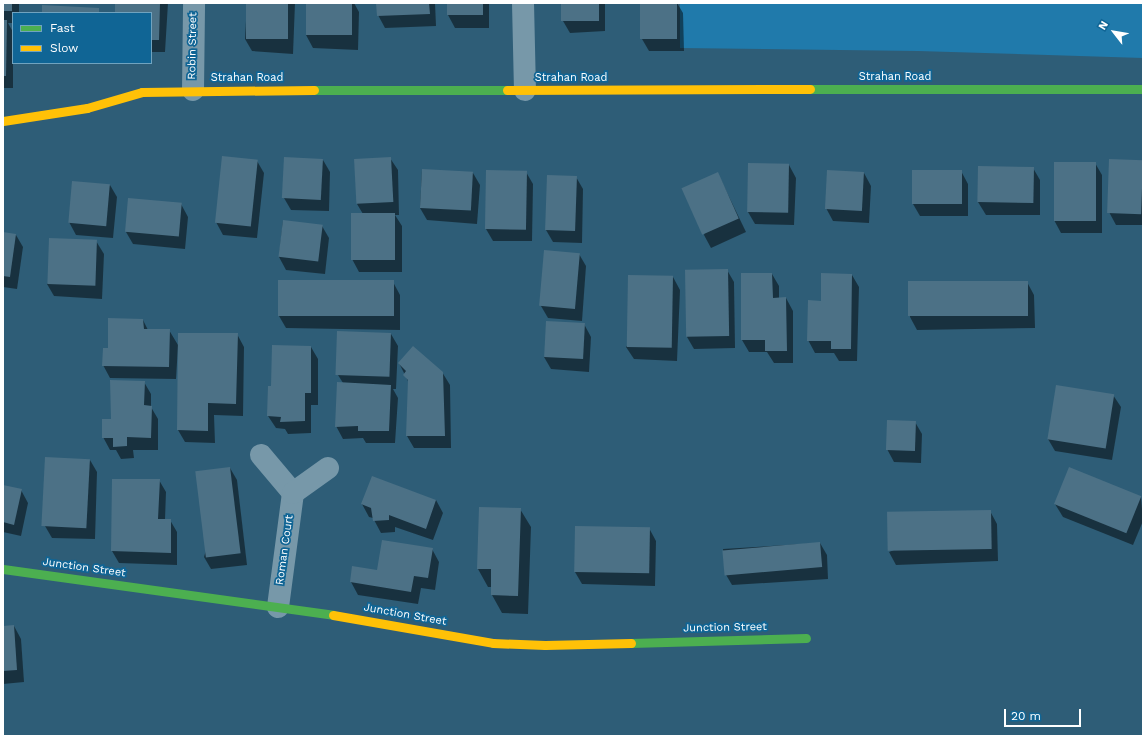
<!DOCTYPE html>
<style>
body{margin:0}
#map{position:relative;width:1146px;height:739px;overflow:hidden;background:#2e5d77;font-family:"Work Sans",sans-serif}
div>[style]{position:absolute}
.green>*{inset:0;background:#207aab}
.shadow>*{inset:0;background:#0007}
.building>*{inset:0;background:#4c7186;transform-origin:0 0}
.street>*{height:22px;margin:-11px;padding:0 11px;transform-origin:11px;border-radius:11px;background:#7798a9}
.fast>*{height:9px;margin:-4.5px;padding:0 4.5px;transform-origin:4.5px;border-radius:4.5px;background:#4caf50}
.slow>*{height:9px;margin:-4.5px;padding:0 4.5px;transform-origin:4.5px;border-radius:4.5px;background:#ffc107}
span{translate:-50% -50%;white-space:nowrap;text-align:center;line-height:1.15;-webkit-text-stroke:3.5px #106595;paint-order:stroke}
.street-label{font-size:11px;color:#fff}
.frame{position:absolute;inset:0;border:4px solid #fff;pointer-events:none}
.legend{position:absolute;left:12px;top:12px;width:140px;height:52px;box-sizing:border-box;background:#106595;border:1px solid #70a3bf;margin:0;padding:5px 7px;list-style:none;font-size:12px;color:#fff}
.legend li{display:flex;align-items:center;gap:8px;height:20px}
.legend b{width:20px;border:1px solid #70a3bf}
.north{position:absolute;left:1094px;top:12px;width:40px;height:40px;-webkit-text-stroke:3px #106595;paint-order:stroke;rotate:301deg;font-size:11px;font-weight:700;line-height:16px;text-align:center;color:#fff}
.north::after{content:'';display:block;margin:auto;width:14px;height:18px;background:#fff;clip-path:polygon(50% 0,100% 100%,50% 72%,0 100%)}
.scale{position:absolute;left:1004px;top:709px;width:77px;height:18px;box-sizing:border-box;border:2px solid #fff;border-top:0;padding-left:5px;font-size:12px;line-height:14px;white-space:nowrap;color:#fff;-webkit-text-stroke:3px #106595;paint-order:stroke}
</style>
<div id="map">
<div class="green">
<div style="clip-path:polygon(680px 3px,1143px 3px,1143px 58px,918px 51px,680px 48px)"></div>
</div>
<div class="shadow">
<div style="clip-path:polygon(3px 3px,19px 3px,19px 13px,13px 13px,13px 23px,8px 23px,13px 32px,13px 88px,3px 88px)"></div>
<div style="clip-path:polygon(116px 3px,168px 3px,165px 52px,151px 52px,151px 13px,116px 13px)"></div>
<div style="clip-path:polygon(247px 3px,295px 3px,293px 54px,252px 51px,245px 39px)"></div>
<div style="clip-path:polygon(307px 3px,354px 3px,359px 12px,358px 50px,313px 48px,306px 35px)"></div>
<div style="clip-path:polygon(377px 3px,435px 3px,436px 26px,385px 28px,378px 15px)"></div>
<div style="clip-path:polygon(448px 3px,489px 3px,489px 28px,455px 28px,448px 15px)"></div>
<div style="clip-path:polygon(562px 3px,605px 3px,605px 31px,570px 33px,563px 21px)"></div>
<div style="clip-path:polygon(641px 3px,677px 3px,683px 13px,684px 51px,649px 51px,642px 39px)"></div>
<div style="clip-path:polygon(390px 158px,398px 170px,399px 215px,395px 215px,402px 226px,402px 272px,359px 272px,352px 259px,363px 214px,357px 204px)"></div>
<div style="clip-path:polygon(323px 160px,330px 172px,329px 211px,291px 210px,284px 198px)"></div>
<div style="clip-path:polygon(257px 161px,264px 173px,257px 238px,223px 235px,216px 222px)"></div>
<div style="clip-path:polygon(1143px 161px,1143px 225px,1116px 225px,1109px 212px)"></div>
<div style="clip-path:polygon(1095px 163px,1102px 175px,1102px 233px,1061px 233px,1054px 220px)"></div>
<div style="clip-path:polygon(789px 165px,796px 178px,794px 225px,755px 224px,748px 212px)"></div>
<div style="clip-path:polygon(979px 167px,1033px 168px,1040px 180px,1040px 215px,986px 215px,978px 202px)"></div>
<div style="clip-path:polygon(422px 170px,473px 173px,480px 185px,477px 224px,427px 220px,420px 208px)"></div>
<div style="clip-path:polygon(913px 171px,961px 171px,968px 184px,968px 216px,920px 216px,913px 204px)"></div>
<div style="clip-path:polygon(526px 172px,533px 184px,532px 241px,493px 241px,486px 229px)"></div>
<div style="clip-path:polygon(864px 173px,871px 186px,869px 223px,833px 221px,826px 208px)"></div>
<div style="clip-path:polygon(718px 174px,746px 232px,711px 248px,704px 235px)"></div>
<div style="clip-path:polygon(576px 177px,583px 189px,582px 243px,553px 242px,546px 230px)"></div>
<div style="clip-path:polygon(110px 185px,117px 197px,113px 238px,76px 235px,69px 222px)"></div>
<div style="clip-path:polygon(181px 204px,188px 217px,185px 249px,133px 244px,126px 232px)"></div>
<div style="clip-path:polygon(283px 221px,322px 226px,329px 238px,325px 274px,286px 270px,279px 257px)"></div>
<div style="clip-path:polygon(3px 233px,16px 235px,23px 247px,17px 289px,3px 287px)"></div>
<div style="clip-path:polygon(96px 241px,104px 254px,102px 299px,54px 296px,47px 284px)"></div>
<div style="clip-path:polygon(579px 254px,586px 266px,582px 321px,548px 318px,541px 306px)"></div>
<div style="clip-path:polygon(727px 270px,734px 282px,735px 348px,694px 349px,687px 337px)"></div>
<div style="clip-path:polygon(772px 274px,779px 286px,779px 299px,786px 298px,793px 311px,793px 363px,774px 363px,767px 352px,749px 352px,742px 340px)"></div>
<div style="clip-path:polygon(852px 275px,859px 287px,857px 361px,839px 361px,834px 353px,815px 353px,808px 340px,822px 302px)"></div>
<div style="clip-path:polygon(673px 277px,680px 290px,677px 361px,634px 359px,626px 347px)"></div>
<div style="clip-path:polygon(279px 281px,393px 282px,400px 295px,400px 330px,286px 328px,279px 316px)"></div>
<div style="clip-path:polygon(1027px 282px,1034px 295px,1035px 328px,917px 330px,910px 317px,909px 284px)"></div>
<div style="clip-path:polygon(143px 320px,148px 330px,169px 330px,178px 345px,237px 334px,244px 347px,243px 416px,214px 415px,215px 443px,185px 442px,178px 430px,178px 346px,176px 379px,110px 378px,103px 365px,109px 349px)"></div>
<div style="clip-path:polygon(584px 324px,591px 337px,589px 372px,551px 369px,544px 357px)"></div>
<div style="clip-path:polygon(391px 334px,398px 346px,396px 389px,393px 389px,398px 398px,395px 443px,366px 443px,363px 438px,343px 439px,336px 426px,343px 383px,338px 375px)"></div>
<div style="clip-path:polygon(311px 347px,318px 359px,318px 405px,311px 405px,311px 433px,288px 434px,285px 429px,276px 428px,268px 416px,272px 386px)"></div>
<div style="clip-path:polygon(399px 363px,442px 372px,450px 385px,451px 448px,414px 448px,407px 436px,409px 383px)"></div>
<div style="clip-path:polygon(144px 382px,151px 394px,151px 407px,158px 419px,158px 450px,133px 450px,134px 458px,121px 459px,116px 450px,110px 450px,103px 437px)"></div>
<div style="clip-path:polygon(1113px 395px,1121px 407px,1112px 460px,1055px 451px,1048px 439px)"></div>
<div style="clip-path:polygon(915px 422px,922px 434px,921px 463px,894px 462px,887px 449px)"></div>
<div style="clip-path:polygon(90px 460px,97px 472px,95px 539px,52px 538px,45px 526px)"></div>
<div style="clip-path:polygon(230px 468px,237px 480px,247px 565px,211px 569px,204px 557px)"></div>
<div style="clip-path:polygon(159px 480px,166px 492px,165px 520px,170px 520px,177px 532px,177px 565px,119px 563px,112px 551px)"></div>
<div style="clip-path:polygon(3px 486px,21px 490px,28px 503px,21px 536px,3px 532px)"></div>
<div style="clip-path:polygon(1141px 497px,1143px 521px,1133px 545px,1063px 517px,1055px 504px)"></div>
<div style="clip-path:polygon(436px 500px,443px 513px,433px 540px,395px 527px,395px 532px,381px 533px,373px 518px,369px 517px,362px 504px)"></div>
<div style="clip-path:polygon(520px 509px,531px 527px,528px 614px,502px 613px,492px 595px,492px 587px,488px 587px,478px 569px)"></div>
<div style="clip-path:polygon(990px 511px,997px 524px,998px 561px,896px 565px,889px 552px)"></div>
<div style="clip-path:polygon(649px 528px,656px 541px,655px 586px,582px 584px,575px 572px)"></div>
<div style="clip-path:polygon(820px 543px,827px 555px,828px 579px,732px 585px,725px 573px,723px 549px)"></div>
<div style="clip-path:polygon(432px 549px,439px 562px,435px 590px,421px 588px,418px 604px,358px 595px,351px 582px,353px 567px,378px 571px)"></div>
<div style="clip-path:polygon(14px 626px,21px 639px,24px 682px,3px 684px,3px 627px)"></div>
</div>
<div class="building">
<div style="left:3px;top:3px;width:9px;height:8px"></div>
<div style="clip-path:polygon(115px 3px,160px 3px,159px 40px,151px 40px,151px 13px,115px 13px)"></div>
<div style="left:246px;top:3px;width:42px;height:36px"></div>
<div style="left:306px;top:3px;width:46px;height:32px"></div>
<div style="clip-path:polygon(376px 3px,429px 3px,430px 14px,377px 16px)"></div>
<div style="left:447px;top:3px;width:36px;height:12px"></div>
<div style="left:561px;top:3px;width:38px;height:18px"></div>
<div style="left:640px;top:3px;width:37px;height:36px"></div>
<div style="clip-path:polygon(42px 5px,99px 8px,99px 13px,42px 13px)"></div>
<div style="clip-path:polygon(3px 20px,7px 20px,6px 76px,3px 76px)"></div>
<div style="left:222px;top:156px;width:36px;height:67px;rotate:6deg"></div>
<div style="left:284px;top:157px;width:39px;height:41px;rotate:3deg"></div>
<div style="left:391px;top:157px;width:45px;height:37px;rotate:87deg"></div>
<div style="left:1109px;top:159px;width:34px;height:54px;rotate:2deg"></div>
<div style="left:1054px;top:162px;width:42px;height:59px"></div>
<div style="left:748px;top:163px;width:41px;height:49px;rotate:1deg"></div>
<div style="left:978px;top:166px;width:56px;height:36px;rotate:1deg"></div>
<div style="left:422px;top:169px;width:51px;height:39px;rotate:3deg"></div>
<div style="left:486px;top:170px;width:41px;height:59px;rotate:1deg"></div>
<div style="left:827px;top:170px;width:37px;height:39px;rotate:3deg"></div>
<div style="left:912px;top:170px;width:50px;height:34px"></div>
<div style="left:718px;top:172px;width:51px;height:40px;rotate:66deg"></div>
<div style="left:547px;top:175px;width:30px;height:55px;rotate:2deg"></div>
<div style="left:72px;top:181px;width:38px;height:42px;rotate:5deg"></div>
<div style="left:128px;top:198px;width:54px;height:34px;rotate:5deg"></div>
<div style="left:351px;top:213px;width:44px;height:47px"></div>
<div style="left:283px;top:220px;width:40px;height:37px;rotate:7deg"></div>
<div style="clip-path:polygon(3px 232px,16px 234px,10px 277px,3px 276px)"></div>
<div style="left:49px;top:238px;width:48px;height:46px;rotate:2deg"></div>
<div style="left:544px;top:250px;width:36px;height:56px;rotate:5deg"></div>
<div style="left:728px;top:269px;width:67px;height:43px;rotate:89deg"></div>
<div style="clip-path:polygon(741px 273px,772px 273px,773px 298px,786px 297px,787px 351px,765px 351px,765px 340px,741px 340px)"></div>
<div style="clip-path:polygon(821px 273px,852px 274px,851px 349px,831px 349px,831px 341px,807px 341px,808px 300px,821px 301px)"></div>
<div style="left:628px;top:275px;width:45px;height:72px;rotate:1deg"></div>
<div style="left:278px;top:280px;width:116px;height:36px"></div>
<div style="left:1028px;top:281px;width:35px;height:120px;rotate:90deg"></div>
<div style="clip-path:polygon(108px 318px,143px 319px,144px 329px,170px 329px,169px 367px,102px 366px,103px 348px,108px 348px)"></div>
<div style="left:546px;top:321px;width:39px;height:36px;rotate:3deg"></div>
<div style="left:337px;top:331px;width:54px;height:44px;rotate:2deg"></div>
<div style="clip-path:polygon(178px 333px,238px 333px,236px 404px,208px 403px,208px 431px,177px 430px)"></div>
<div style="clip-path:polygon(272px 345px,311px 346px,311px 393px,305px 393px,305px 421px,280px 422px,281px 417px,267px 416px,268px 386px,271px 386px)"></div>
<div style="clip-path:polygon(413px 346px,443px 372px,445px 436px,406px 436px,408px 380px,403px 375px,406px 371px,398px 363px)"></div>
<div style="clip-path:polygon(110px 380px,145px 381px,144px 405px,152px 406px,151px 438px,127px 437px,127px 446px,113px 447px,113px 438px,102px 438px,102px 419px,111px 419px)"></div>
<div style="clip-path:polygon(337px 382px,391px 385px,389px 431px,358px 431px,358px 426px,335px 427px)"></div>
<div style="left:1056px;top:385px;width:59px;height:55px;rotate:9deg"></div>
<div style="left:887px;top:420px;width:29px;height:30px;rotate:2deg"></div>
<div style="left:45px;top:457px;width:45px;height:69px;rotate:3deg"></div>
<div style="left:230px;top:467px;width:87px;height:35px;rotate:83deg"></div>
<div style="left:1069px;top:467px;width:78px;height:40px;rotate:22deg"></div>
<div style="clip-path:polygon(372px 476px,436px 500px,426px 529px,389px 515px,389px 520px,373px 521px,371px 508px,361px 504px)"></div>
<div style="clip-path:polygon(112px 479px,160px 479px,158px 519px,171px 519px,171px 553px,111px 551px)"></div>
<div style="clip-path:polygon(3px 485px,22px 489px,14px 525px,3px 522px)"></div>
<div style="clip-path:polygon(479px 507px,521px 508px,518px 596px,491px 595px,491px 569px,477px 569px)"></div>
<div style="left:991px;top:510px;width:39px;height:104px;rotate:89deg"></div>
<div style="left:575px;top:526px;width:75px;height:46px;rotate:1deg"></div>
<div style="clip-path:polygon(382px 540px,433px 548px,428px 578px,414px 576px,411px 592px,350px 582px,352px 566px,377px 570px)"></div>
<div style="left:820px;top:542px;width:25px;height:98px;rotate:85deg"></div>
<div style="clip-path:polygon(14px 625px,17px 670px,3px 671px,3px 626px)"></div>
</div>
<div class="street">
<div style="left:523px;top:3px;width:87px;rotate:88.7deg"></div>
<div style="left:193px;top:90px;width:87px;rotate:-89.3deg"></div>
<div style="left:261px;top:455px;width:50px;rotate:49.9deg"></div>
<div style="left:293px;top:493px;width:115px;rotate:97.5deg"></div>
<div style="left:293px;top:493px;width:43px;rotate:-35.5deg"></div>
</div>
<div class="fast">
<div style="left:810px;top:89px;width:333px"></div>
<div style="left:314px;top:90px;width:193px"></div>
<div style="left:3px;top:569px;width:333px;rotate:7.9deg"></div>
<div style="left:631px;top:643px;width:175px;rotate:-1.6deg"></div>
</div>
<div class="slow">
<div style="left:507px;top:90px;width:303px;rotate:-0.2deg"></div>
<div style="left:3px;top:121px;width:85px;rotate:-8.8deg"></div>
<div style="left:87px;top:108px;width:57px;rotate:-16.2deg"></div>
<div style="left:142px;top:92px;width:172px;rotate:-0.7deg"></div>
<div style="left:333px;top:615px;width:162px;rotate:9.9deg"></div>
<div style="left:493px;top:643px;width:52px;rotate:2.2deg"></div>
<div style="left:545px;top:645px;width:86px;rotate:-1.3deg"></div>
</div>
<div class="street-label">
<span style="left:193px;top:46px;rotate:-89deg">Robin Street</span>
<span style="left:895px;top:77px">Strahan Road</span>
<span style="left:247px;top:78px">Strahan Road</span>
<span style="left:571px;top:78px">Strahan Road</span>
<span style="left:285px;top:550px;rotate:-82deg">Roman Court</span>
<span style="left:84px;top:568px;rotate:8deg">Junction Street</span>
<span style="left:405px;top:615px;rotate:10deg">Junction Street</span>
<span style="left:725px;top:628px;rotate:-1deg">Junction Street</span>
</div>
<div class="frame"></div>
<ul class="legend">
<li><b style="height:5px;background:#4caf50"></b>Fast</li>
<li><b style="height:5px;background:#ffc107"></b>Slow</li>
</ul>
<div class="north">N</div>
<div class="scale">20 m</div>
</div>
